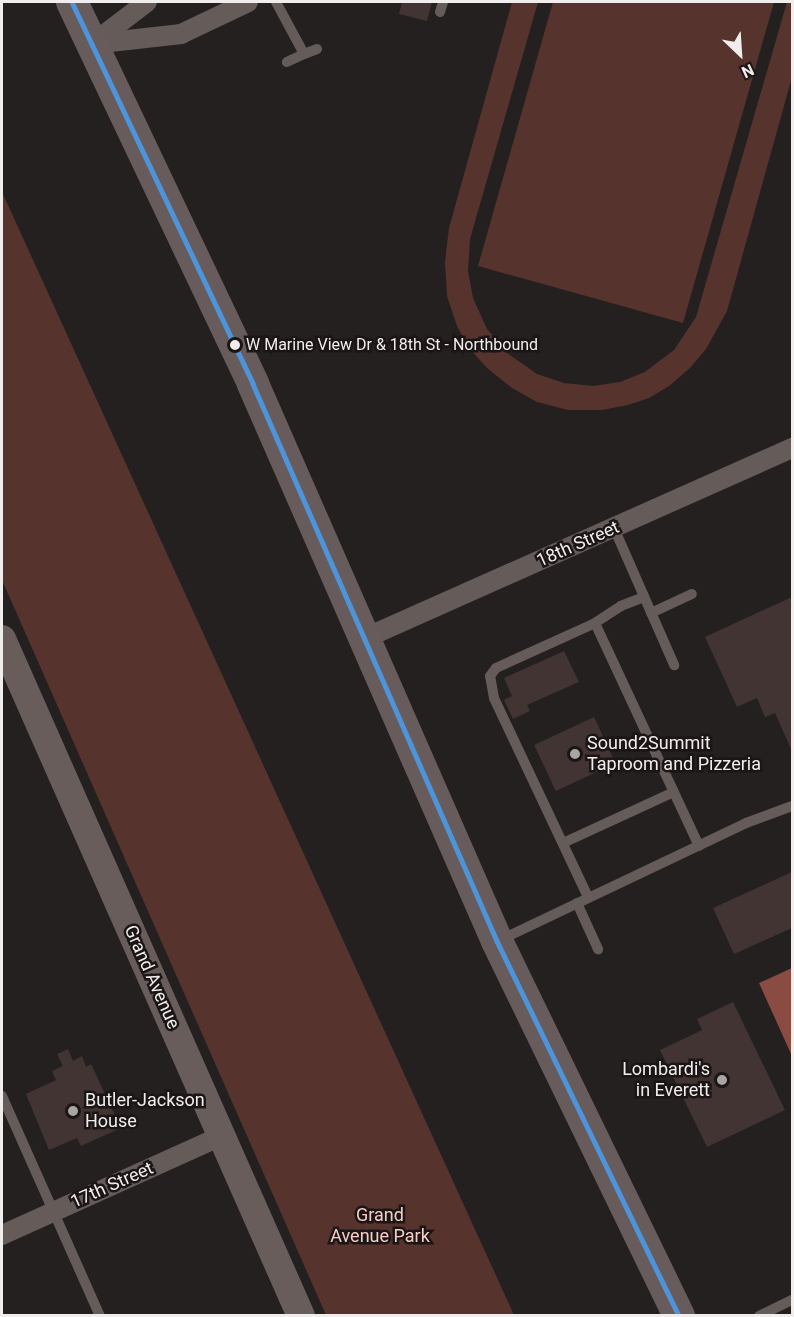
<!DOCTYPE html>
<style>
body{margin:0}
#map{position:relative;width:794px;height:1317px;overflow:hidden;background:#242020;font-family:Roboto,sans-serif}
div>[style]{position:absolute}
.green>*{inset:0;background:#57332e}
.water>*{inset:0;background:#8a4b42}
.building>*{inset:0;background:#413432;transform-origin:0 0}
.lane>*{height:10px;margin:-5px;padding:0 5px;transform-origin:5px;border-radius:5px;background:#655c5a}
.street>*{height:20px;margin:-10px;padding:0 10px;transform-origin:10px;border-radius:10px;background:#655c5a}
.secondary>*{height:28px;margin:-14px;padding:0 14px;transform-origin:14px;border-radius:14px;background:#695d5c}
.primary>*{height:32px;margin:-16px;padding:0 16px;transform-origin:16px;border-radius:16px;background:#675c5b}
.bus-1>*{height:4.5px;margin:-2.25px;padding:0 2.25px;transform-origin:2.25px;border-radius:2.25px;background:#4d94db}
.dots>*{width:16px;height:16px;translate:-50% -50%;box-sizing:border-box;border:3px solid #1b1615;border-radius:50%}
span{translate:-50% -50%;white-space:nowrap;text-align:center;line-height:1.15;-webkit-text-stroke:5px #1b1615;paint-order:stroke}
.bus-label{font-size:16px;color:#f1eded}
.left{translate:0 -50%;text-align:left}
.street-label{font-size:18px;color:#f1eded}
.poi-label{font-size:18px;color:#f1eded}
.right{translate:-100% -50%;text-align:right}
.park-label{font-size:18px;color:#f7ccc5}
.frame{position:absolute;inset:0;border:3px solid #f1eded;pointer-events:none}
.north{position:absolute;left:710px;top:24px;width:60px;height:60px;-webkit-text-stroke:4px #1b1615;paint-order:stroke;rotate:155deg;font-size:16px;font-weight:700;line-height:24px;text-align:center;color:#f1eded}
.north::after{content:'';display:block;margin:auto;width:21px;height:27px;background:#f1eded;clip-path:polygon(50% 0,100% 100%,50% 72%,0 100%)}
</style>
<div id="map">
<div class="green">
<div style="clip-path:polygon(512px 2px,538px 2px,470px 239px,468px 271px,473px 298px,487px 329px,507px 353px,537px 374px,564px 383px,593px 386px,620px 382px,645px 372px,674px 350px,696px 317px,787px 2px,792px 2px,792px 77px,727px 311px,706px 349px,690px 368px,669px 386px,649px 398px,628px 405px,602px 410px,568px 410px,537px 402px,512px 388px,487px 368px,469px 348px,457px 326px,447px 296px,445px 262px,449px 228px)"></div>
<div style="clip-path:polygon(553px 2px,774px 2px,683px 323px,478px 266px)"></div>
<div style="clip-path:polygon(2px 192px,514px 1315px,326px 1315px,2px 580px)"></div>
</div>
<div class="water">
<div style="clip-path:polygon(792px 968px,792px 1056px,759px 983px)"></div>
</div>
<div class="building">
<div style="clip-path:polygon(402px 2px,432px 2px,427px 21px,399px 14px)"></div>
<div style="clip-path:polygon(792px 597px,792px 751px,775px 713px,765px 717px,757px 698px,737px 707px,705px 637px)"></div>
<div style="clip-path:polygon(564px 651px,579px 682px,527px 705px,530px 711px,513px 719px,504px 700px,512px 696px,504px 678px)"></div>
<div style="left:594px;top:717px;width:51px;height:66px;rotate:65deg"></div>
<div style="clip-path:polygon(792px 872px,792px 928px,734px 954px,713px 908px)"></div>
<div style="clip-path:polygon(733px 1002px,785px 1110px,707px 1147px,660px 1050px,702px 1030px,697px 1019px)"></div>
<div style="clip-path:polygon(68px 1049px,73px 1061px,82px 1056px,86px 1067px,91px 1064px,121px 1128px,81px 1146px,77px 1138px,49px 1150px,26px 1094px,56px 1080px,52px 1071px,63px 1066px,57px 1054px)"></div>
</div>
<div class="lane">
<div style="left:276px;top:2px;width:59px;rotate:61.7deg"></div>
<div style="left:304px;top:54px;width:19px;rotate:155deg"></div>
<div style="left:440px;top:12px;width:10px;rotate:-73deg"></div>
<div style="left:304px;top:54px;width:14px;rotate:-21deg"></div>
<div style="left:614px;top:528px;width:150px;rotate:66.3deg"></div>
<div style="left:644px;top:597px;width:25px;rotate:159deg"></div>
<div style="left:621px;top:606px;width:31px;rotate:147deg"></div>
<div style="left:595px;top:623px;width:246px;rotate:65deg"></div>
<div style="left:651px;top:613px;width:45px;rotate:-24.9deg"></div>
<div style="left:563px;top:843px;width:122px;rotate:-24.7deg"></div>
<div style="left:588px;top:897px;width:220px;rotate:-115.3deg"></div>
<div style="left:494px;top:698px;width:22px;rotate:-100deg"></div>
<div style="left:490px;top:676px;width:10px;rotate:-53deg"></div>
<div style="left:496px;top:668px;width:109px;rotate:-24.4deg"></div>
<div style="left:577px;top:903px;width:51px;rotate:65.5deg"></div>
<div style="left:500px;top:940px;width:272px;rotate:-25.4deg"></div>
<div style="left:746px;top:823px;width:49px;rotate:-20.3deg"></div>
<div style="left:2px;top:1096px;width:241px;rotate:66deg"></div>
<div style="left:759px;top:1316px;width:37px;rotate:-26deg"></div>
</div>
<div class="street">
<div style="left:92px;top:44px;width:90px;rotate:-6.4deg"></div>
<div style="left:181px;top:34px;width:74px;rotate:-25.5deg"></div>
<div style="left:92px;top:44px;width:69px;rotate:-37.4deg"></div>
<div style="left:363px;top:639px;width:470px;rotate:-24deg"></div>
<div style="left:2px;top:1235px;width:243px;rotate:-24.3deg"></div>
</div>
<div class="secondary">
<div style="left:2px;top:639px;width:740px;rotate:66.17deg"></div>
</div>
<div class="primary">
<div style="left:72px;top:2px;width:423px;rotate:64.6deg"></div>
<div style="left:253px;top:384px;width:608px;rotate:66.34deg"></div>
<div style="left:497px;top:941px;width:417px;rotate:64.1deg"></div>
</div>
<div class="bus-1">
<div style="left:72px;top:2px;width:423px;rotate:64.6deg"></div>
<div style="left:253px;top:384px;width:608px;rotate:66.34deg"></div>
<div style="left:497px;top:941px;width:417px;rotate:64.1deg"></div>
</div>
<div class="dots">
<div style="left:235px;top:345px;background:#f1eded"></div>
<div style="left:575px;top:754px;background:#a9a5a5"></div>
<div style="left:722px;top:1080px;background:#a9a5a5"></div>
<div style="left:73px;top:1111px;background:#a9a5a5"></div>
</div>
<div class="bus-label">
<span class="left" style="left:246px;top:345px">W Marine View Dr &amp; 18th St - Northbound</span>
</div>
<div class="street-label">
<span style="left:578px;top:544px;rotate:-24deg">18th Street</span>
<span style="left:152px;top:977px;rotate:66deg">Grand Avenue</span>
<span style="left:112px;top:1185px;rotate:-24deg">17th Street</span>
</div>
<div class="poi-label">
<span class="left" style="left:587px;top:754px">Sound2Summit<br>Taproom and Pizzeria</span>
<span class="right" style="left:710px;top:1080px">Lombardi's<br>in Everett</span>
<span class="left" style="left:85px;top:1111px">Butler-Jackson<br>House</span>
</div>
<div class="park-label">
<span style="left:380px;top:1226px">Grand<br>Avenue Park</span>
</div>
<div class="frame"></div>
<div class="north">N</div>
</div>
